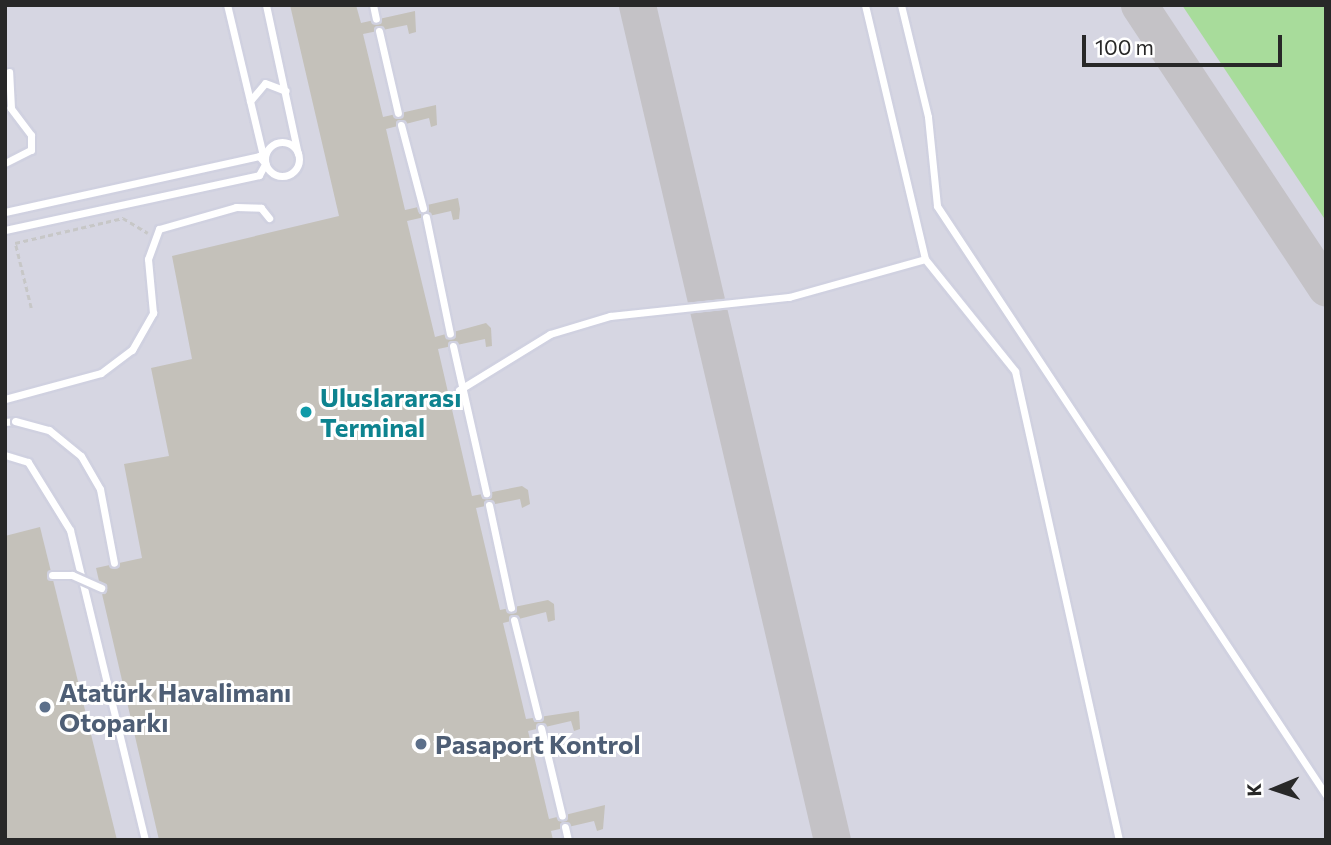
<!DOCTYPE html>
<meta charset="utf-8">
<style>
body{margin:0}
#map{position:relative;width:1331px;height:845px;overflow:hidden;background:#e9e5da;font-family:Commissioner,sans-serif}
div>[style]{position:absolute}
.airport>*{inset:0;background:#d6d6e2;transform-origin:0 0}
.green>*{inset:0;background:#a8dc9b}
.taxiway>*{height:37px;margin:-18.5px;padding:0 18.5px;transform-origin:18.5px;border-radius:18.5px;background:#c4c2c6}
.building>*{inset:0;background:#c4c1ba}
.path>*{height:2.5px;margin-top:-1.25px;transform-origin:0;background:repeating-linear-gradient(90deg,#c7c7c7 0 5px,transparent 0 8.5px)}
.roads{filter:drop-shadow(2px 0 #d0d1e0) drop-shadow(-2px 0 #d0d1e0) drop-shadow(0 2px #d0d1e0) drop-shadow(0 -2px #d0d1e0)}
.service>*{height:7px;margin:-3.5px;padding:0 3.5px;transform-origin:3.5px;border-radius:3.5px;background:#fff}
.service>.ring{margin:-3.5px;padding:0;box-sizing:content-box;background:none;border:7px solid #fff;border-radius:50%}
.bridges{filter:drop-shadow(2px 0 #d0d1e0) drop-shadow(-2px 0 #d0d1e0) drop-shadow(0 2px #d0d1e0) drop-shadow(0 -2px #d0d1e0)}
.service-bridge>*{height:7px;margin:-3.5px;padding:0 3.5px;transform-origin:3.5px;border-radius:3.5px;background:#fff}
.dots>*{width:19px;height:19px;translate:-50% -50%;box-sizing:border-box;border:4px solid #fff;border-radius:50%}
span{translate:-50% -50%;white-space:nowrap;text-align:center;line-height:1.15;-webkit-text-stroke:6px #fff;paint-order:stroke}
.culture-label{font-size:26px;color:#0d838f;font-weight:700}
.left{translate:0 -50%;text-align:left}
.service-label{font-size:26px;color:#4e5e75;font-weight:700}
.frame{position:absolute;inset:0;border:7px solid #282828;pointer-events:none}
.north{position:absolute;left:1240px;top:754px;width:70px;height:70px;-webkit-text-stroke:5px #fff;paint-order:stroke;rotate:268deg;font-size:19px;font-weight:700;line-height:28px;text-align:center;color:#282828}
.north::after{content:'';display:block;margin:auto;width:24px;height:32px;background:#282828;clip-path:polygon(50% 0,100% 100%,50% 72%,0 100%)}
.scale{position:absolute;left:1082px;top:35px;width:200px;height:32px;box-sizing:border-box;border:4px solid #282828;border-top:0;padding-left:9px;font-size:21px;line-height:24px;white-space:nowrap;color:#282828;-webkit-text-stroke:5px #fff;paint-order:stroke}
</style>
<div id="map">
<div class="airport">
<div style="left:5px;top:5px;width:1321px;height:835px"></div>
</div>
<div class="green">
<div style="clip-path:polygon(1182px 5px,1326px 5px,1326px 221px)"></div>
</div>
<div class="taxiway">
<div style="left:637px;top:5px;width:857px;rotate:76.86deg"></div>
<div style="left:1139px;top:5px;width:339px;rotate:56.5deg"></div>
</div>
<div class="building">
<div style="clip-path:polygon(290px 5px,356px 5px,361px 23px,415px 11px,416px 32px,409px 34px,407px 25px,363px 34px,383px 117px,436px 105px,437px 125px,431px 127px,429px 118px,386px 129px,405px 210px,458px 198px,460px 209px,459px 219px,453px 220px,451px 211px,407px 221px,435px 337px,486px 323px,491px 328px,492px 346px,486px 347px,485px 339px,438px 349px,472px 496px,522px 486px,528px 490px,530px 504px,522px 508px,520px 499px,476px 508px,500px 610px,548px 600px,554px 604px,555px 620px,548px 622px,546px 612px,503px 623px,526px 719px,579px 711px,580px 729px,574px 731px,571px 721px,528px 731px,549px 819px,605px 805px,603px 829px,597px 831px,594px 821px,551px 831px,553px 840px,159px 840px,96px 568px,142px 558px,124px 464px,169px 456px,151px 368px,192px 359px,172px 256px,339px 216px)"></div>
<div style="clip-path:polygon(40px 527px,117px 840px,5px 840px,5px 536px)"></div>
</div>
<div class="path">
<div style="left:31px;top:308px;width:67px;rotate:-103.8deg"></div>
<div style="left:15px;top:243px;width:111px;rotate:-13deg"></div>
<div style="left:123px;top:218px;width:29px;rotate:31deg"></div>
</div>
<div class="roads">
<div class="service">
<div style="left:266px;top:5px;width:152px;rotate:77.9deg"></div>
<div style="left:373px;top:5px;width:14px;rotate:78deg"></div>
<div style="left:865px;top:5px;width:261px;rotate:76.7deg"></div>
<div style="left:925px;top:259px;width:144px;rotate:51.2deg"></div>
<div style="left:1015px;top:371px;width:480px;rotate:77.5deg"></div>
<div style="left:901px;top:5px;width:115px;rotate:76.4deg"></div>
<div style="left:928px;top:117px;width:89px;rotate:84.2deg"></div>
<div style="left:937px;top:206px;width:706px;rotate:56.56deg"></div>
<div style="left:379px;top:31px;width:84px;rotate:77deg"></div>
<div style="left:250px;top:101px;width:23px;rotate:-50deg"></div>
<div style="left:265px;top:83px;width:22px;rotate:21deg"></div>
<div style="left:401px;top:125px;width:86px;rotate:75.2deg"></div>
<div class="ring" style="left:265px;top:142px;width:27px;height:27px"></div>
<div style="left:5px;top:163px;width:29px;rotate:-27deg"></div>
<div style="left:31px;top:150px;width:15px;rotate:-90deg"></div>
<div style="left:31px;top:135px;width:34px;rotate:-127deg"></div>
<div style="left:11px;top:108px;width:36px;rotate:-93deg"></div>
<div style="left:5px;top:212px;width:260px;rotate:-12.4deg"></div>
<div style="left:259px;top:156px;width:6px;rotate:51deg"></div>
<div style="left:426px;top:217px;width:119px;rotate:78.4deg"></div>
<div style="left:5px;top:230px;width:260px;rotate:-12.2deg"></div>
<div style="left:259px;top:175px;width:13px;rotate:-61deg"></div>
<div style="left:265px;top:164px;width:163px;rotate:-103.4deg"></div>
<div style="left:453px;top:346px;width:151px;rotate:77.3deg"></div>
<div style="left:459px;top:390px;width:107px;rotate:-31.6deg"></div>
<div style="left:550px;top:334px;width:63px;rotate:-16.7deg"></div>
<div style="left:610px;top:316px;width:180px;rotate:-6.1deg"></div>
<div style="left:789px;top:297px;width:141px;rotate:-15.6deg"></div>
<div style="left:5px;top:399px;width:99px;rotate:-15.2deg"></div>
<div style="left:101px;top:373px;width:39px;rotate:-37deg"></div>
<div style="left:132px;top:350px;width:43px;rotate:-60.4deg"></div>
<div style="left:153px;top:313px;width:54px;rotate:-95.3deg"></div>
<div style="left:148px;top:259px;width:32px;rotate:-70deg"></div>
<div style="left:159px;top:229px;width:80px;rotate:-15.9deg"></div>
<div style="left:236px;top:207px;width:25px;rotate:2deg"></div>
<div style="left:261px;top:208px;width:13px;rotate:51deg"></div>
<div style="left:5px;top:422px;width:10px;rotate:-6deg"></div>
<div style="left:5px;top:455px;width:24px;rotate:17deg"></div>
<div style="left:28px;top:462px;width:80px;rotate:58.3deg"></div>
<div style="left:70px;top:530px;width:319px;rotate:76.4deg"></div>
<div style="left:489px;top:505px;width:105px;rotate:77.9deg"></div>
<div style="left:514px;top:620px;width:99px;rotate:76deg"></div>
<div style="left:541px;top:728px;width:90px;rotate:76.6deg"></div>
<div style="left:565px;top:827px;width:13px;rotate:77deg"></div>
</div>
</div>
<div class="bridges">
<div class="service-bridge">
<div style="left:15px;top:421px;width:35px;rotate:15deg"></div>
<div style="left:49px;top:430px;width:41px;rotate:39.1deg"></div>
<div style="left:81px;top:456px;width:38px;rotate:60deg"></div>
<div style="left:100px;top:489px;width:75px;rotate:79.3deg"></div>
<div style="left:52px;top:575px;width:20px"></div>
<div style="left:72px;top:575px;width:32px;rotate:24deg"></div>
</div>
</div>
<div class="dots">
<div style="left:306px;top:412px;background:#0f9aa8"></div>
<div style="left:45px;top:707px;background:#5c6f8a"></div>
<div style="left:421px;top:744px;background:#5c6f8a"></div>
</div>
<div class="culture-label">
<span class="left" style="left:320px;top:412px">Uluslararası<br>Terminal</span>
</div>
<div class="service-label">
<span class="left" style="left:59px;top:707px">Atatürk Havalimanı<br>Otoparkı</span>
<span class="left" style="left:435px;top:744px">Pasaport Kontrol</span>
</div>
<div class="frame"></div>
<div class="north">K</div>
<div class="scale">100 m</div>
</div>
